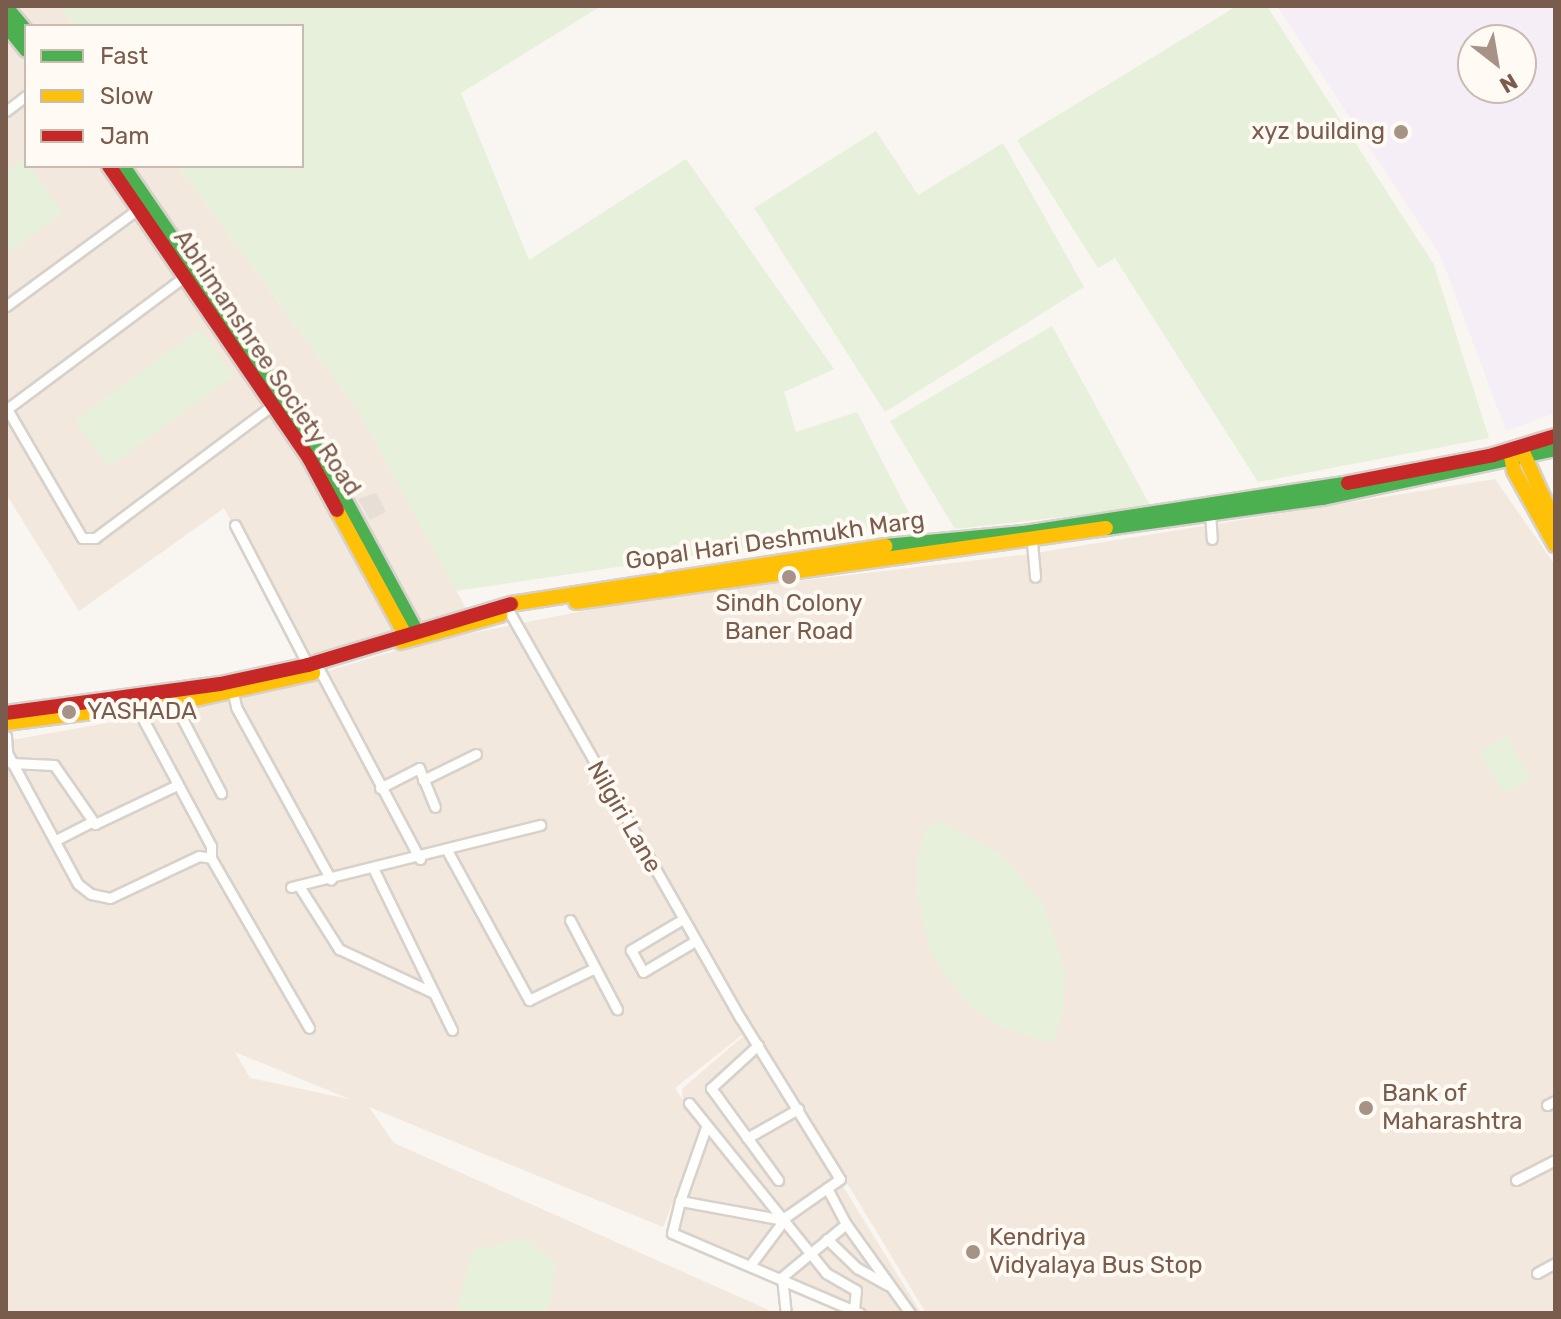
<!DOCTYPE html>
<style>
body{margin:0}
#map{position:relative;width:1561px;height:1319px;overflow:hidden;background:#f9f5f0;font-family:Rubik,sans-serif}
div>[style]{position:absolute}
.residential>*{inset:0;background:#f2e8de}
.education>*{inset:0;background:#f6eef6}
.green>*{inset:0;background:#e7f0db;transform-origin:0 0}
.building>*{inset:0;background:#e6ded7}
.roads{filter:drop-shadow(2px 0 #d7d1cb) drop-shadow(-2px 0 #d7d1cb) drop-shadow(0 2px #d7d1cb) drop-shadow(0 -2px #d7d1cb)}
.street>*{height:9px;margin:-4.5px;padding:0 4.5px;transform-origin:4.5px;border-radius:4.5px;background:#fefefd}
.fast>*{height:14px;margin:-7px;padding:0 7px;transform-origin:7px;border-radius:7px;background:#4caf50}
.slow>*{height:14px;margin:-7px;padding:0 7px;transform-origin:7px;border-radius:7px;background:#ffc107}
.jam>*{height:14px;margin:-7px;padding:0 7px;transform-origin:7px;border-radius:7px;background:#c62828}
.dots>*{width:22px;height:22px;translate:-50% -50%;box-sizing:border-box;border:4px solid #fffaf3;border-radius:50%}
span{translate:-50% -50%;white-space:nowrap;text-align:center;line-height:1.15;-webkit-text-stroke:8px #fffaf3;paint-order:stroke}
.poi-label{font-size:24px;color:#7a5c4d}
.right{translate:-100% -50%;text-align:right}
.left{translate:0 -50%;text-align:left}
.street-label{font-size:24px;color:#7a5c4d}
.frame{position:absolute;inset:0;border:8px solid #7a5c4d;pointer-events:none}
.legend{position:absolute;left:24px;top:24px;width:280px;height:144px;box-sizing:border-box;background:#fffaf3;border:2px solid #cabbb1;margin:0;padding:10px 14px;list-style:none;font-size:24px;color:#7a5c4d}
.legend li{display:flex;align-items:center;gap:16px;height:40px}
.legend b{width:40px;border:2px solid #cabbb1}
.north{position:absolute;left:1457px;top:24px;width:80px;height:80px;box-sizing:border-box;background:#fffaf3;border:2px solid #cabbb1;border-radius:50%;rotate:149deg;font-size:22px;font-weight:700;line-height:32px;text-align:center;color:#7a5c4d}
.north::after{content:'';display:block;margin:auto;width:28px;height:36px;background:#a69286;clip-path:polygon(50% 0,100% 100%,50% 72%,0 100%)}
</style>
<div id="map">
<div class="residential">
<div style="clip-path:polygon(6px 6px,60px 6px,74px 26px,26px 26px)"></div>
<div style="clip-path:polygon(6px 25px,26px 50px,26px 166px,108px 166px,296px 438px,404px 631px,308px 665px,224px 508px,79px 611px,6px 494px)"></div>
<div style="clip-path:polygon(122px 166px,178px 166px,358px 410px,468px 612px,416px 627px)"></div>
<div style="clip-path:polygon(evenodd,1495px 479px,1555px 565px,1555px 1313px,926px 1313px,752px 1027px,675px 1088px,683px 1100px,682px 1089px,748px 1032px,921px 1313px,846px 1313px,665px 1236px,692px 1156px,663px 1227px,369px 1107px,394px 1143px,775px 1313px,6px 1313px,6px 741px,225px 702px,421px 643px,649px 598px,1023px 555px,1495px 479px,235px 1052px,347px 1098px,348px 1099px,250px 1078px,235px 1052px)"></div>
</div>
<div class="education">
<div style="clip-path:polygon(evenodd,1277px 6px,1555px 6px,1555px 413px,1506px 431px,1441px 257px,1277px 6px,1473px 40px,1521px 40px,1521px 88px,1473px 88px,1473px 40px)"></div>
</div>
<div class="green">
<div style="clip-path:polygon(60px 6px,601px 6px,461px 93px,529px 260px,686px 159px,834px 369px,784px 392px,796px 432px,857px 412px,914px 523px,456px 591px,358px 410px,178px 166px,302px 166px,302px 26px,74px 26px)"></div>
<div style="clip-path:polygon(1237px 6px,1267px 6px,1434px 265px,1489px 438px,1258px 482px,1115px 258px,1098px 268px,1017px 140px)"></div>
<div style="clip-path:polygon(876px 131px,918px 195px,1003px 143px,1084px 287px,885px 412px,754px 208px)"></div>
<div style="clip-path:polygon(24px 158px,63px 213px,6px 254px,6px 170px)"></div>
<div style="clip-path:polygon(1052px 326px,1151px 507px,955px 529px,890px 421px)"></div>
<div style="left:200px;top:329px;width:58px;height:155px;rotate:54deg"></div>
<div style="left:1506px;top:736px;width:49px;height:31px;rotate:59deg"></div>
<div style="clip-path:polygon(940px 821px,1001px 854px,1045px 907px,1065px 973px,1064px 1008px,1053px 1044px,995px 1024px,969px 1005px,931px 954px,916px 892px,917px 860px,925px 829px)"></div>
<div style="clip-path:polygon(524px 1238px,557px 1264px,547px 1313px,456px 1313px,472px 1251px)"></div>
</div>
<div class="building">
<div style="clip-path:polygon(376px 493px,386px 512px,370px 520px,358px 499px)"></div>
</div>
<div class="roads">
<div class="street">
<div style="left:6px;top:111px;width:25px;rotate:-37deg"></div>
<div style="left:188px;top:274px;width:226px;rotate:143.3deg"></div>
<div style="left:7px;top:409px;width:149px;rotate:59.8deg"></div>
<div style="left:82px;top:538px;width:13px"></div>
<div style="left:95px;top:538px;width:227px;rotate:-36.8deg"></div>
<div style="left:6px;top:306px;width:169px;rotate:-36.3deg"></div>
<div style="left:1210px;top:513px;width:26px;rotate:86deg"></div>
<div style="left:235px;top:525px;width:158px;rotate:62.5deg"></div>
<div style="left:1032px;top:542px;width:35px;rotate:85deg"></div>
<div style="left:510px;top:613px;width:467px;rotate:60.4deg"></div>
<div style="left:741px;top:1019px;width:188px;rotate:58.3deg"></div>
<div style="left:840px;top:1179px;width:16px;rotate:145deg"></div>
<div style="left:320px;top:671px;width:213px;rotate:62deg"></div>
<div style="left:232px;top:689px;width:18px;rotate:77deg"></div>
<div style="left:236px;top:707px;width:197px;rotate:61.2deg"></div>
<div style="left:173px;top:701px;width:104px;rotate:62.4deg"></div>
<div style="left:136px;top:706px;width:159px;rotate:61.8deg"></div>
<div style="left:211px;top:846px;width:12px;rotate:90deg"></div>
<div style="left:6px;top:736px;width:16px;rotate:86deg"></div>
<div style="left:6px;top:751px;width:151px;rotate:61.6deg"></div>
<div style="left:78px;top:884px;width:16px;rotate:38deg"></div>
<div style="left:91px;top:894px;width:19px;rotate:12deg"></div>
<div style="left:110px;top:898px;width:98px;rotate:-25.3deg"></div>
<div style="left:199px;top:856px;width:12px;rotate:9deg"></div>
<div style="left:211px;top:858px;width:196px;rotate:60deg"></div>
<div style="left:11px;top:763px;width:43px;rotate:2.7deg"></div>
<div style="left:54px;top:765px;width:72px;rotate:55.2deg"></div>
<div style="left:95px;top:824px;width:91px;rotate:-25.4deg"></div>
<div style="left:423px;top:780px;width:59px;rotate:-26.1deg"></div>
<div style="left:380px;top:788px;width:44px;rotate:-27.1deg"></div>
<div style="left:419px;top:768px;width:42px;rotate:67.7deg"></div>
<div style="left:56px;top:840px;width:38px;rotate:-27deg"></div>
<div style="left:448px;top:852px;width:169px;rotate:61.3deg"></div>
<div style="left:529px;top:1000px;width:73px;rotate:-25.9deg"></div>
<div style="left:374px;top:870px;width:178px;rotate:64deg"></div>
<div style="left:299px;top:886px;width:75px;rotate:57.6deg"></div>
<div style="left:339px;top:949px;width:105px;rotate:24.9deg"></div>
<div style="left:291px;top:887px;width:257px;rotate:-14deg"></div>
<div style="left:683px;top:919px;width:61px;rotate:149.2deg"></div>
<div style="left:631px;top:950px;width:25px;rotate:61deg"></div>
<div style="left:643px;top:972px;width:61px;rotate:-30.8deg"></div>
<div style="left:570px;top:920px;width:101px;rotate:62.2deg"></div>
<div style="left:758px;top:1045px;width:64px;rotate:137.5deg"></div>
<div style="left:711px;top:1088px;width:114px;rotate:53.9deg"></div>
<div style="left:689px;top:1103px;width:218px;rotate:51.1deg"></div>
<div style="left:826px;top:1273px;width:34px;rotate:30deg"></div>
<div style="left:856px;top:1290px;width:20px;rotate:96deg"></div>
<div style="left:1547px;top:1105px;width:9px;rotate:-27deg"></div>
<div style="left:747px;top:1138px;width:59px;rotate:-29.6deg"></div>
<div style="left:1516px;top:1180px;width:44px;rotate:-27.1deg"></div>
<div style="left:680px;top:1201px;width:78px;rotate:-70.6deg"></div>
<div style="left:784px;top:1220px;width:106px;rotate:-169.6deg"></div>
<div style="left:680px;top:1201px;width:33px;rotate:104deg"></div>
<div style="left:672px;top:1233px;width:204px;rotate:23.1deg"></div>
<div style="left:846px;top:1224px;width:110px;rotate:54.3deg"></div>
<div style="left:827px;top:1239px;width:42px;rotate:44deg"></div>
<div style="left:857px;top:1268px;width:35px;rotate:29deg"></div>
<div style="left:751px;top:1264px;width:60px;rotate:-53.1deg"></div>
<div style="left:787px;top:1216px;width:49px;rotate:-35deg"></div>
<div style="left:827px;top:1188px;width:41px;rotate:62.2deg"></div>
<div style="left:846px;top:1224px;width:83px;rotate:140.4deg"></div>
<div style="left:782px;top:1277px;width:36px;rotate:84deg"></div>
<div style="left:1537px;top:1273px;width:21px;rotate:-29deg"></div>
</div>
<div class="fast">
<div style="left:6px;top:7px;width:31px;rotate:50deg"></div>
<div style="left:6px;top:25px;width:32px;rotate:51deg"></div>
<div style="left:123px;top:166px;width:347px;rotate:55.6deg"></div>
<div style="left:319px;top:452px;width:209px;rotate:61.5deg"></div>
<div style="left:1106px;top:528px;width:219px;rotate:-7.9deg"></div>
<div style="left:1323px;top:498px;width:237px;rotate:-11.9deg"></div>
<div style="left:886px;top:546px;width:138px;rotate:-5.4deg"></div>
<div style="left:1023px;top:533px;width:329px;rotate:-8.7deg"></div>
</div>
<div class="slow">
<div style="left:1521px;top:448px;width:82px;rotate:65.6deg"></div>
<div style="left:1510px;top:451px;width:20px;rotate:79deg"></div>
<div style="left:1514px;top:471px;width:85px;rotate:61deg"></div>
<div style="left:337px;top:510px;width:148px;rotate:61.4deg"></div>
<div style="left:576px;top:602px;width:535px;rotate:-7.95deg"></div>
<div style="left:511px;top:604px;width:379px;rotate:-8.8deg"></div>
<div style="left:401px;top:642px;width:103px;rotate:-15.3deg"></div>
<div style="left:6px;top:723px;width:196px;rotate:-7.3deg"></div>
<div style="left:200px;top:698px;width:116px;rotate:-12.5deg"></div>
</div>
<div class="jam">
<div style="left:109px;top:166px;width:354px;rotate:55.6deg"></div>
<div style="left:309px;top:458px;width:59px;rotate:61.7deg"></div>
<div style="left:1348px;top:483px;width:148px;rotate:-10.9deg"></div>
<div style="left:1493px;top:455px;width:65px;rotate:-17deg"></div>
<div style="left:6px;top:713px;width:216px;rotate:-7.7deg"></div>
<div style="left:220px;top:684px;width:90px;rotate:-12.2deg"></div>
<div style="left:308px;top:665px;width:212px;rotate:-16.7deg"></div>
</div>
</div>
<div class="dots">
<div style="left:1401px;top:132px;background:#a69286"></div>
<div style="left:789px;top:577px;background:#a69286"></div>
<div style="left:69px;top:712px;background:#a69286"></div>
<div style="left:1366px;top:1108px;background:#a69286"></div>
<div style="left:973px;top:1252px;background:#a69286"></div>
</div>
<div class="poi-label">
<span class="right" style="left:1385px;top:132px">xyz building</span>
<span style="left:789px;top:618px">Sindh Colony<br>Baner Road</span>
<span class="left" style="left:87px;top:712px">YASHADA</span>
<span class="left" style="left:1382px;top:1108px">Bank of<br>Maharashtra</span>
<span class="left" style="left:989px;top:1252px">Kendriya<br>Vidyalaya Bus Stop</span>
</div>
<div class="street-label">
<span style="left:267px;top:363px;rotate:56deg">Abhimanshree Society Road</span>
<span style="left:775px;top:541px;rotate:-8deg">Gopal Hari Deshmukh Marg</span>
<span style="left:624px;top:817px;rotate:60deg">Nilgiri Lane</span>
</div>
<div class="frame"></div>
<ul class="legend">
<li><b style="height:10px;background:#4caf50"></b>Fast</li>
<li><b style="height:10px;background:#ffc107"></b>Slow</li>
<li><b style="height:10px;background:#c62828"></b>Jam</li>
</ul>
<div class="north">N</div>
</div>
